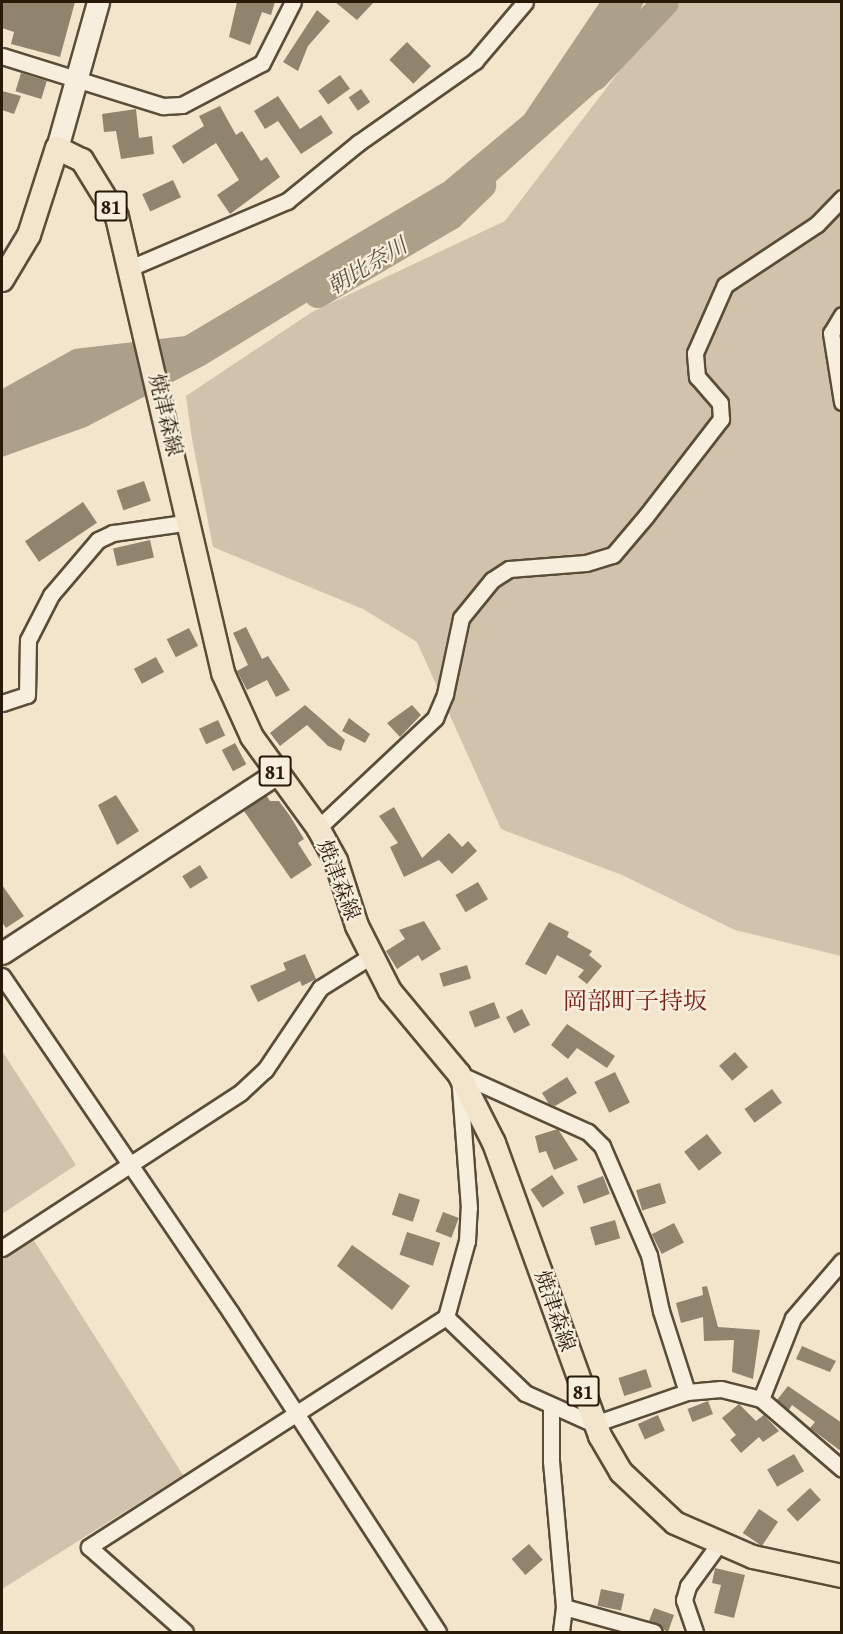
<!DOCTYPE html>
<meta charset="utf-8">
<style>
body{margin:0}
#map{position:relative;width:843px;height:1634px;overflow:hidden;background:#f2e5cc;font-family:"Gentium Book Plus","Noto Serif JP",serif}
div>[style]{position:absolute}
.green>*{inset:0;background:#d0c2ab}
.water>*{inset:0;background:#ada089}
.river>*{height:27px;margin:-13.5px;padding:0 13.5px;transform-origin:13.5px;border-radius:13.5px;background:#ada089}
.building>*{inset:0;background:#91846d;transform-origin:0 0}
.roads{filter:drop-shadow(2px 0 #5a4d38) drop-shadow(-2px 0 #5a4d38) drop-shadow(0 2px #5a4d38) drop-shadow(0 -2px #5a4d38)}
.street>*{height:15px;margin:-7.5px;padding:0 7.5px;transform-origin:7.5px;border-radius:7.5px;background:#f7eede}
.secondary>*{height:21px;margin:-10.5px;padding:0 10.5px;transform-origin:10.5px;border-radius:10.5px;background:#f7eede}
.primary>*{height:22px;margin:-11px;padding:0 11px;transform-origin:11px;border-radius:11px;background:#f2e5cc}
span{translate:-50% -50%;white-space:nowrap;text-align:center;line-height:1.15;-webkit-text-stroke:4.5px #f7eede;paint-order:stroke}
.shield-label span{padding:2px 4px;background:#f7eede;border:2px solid;border-radius:4px;-webkit-text-stroke-width:0}
.shield-label{font-size:20px;color:#281a07;font-weight:700}
.street-label{font-size:21px;color:#281a07}
.water-label{font-size:22px;color:#5d503b;font-style:italic}
.quarter-label{font-size:24px;color:#7a1f14}
.frame{position:absolute;inset:0;border:3px solid #281a07;pointer-events:none}
</style>
<div id="map">
<div class="green">
<div style="clip-path:polygon(672px 2px,841px 2px,841px 956px,735px 930px,622px 875px,501px 829px,417px 642px,363px 609px,213px 547px,192px 439px,186px 396px,312px 312px,505px 221px)"></div>
<div style="clip-path:polygon(2px 1051px,76px 1165px,2px 1214px)"></div>
<div style="clip-path:polygon(33px 1239px,183px 1475px,2px 1589px,2px 1259px)"></div>
</div>
<div class="water">
<div style="clip-path:polygon(600px 2px,644px 2px,603px 86px,477px 198px,205px 365px,86px 427px,2px 457px,2px 389px,74px 349px,185px 336px,444px 182px,524px 115px)"></div>
</div>
<div class="river">
<div style="left:594px;top:77px;width:103px;rotate:-46.6deg"></div>
<div style="left:317px;top:294px;width:154px;rotate:-30.4deg"></div>
<div style="left:450px;top:216px;width:45px;rotate:-44.1deg"></div>
</div>
<div class="building">
<div style="clip-path:polygon(2px 2px,75px 2px,60px 57px,11px 44px,14px 32px,2px 28px)"></div>
<div style="clip-path:polygon(237px 2px,275px 2px,271px 15px,262px 12px,250px 45px,229px 37px)"></div>
<div style="clip-path:polygon(335px 2px,374px 2px,357px 20px)"></div>
<div style="clip-path:polygon(317px 10px,330px 21px,308px 46px,298px 71px,283px 62px)"></div>
<div style="left:407px;top:42px;width:34px;height:25px;rotate:45deg"></div>
<div style="left:21px;top:73px;width:27px;height:19px;rotate:17deg"></div>
<div style="left:340px;top:75px;width:17px;height:27px;rotate:54deg"></div>
<div style="left:361px;top:89px;width:16px;height:15px;rotate:55deg"></div>
<div style="clip-path:polygon(2px 91px,21px 96px,14px 114px,2px 110px)"></div>
<div style="clip-path:polygon(278px 96px,300px 129px,321px 115px,333px 133px,301px 154px,278px 121px,265px 129px,254px 111px)"></div>
<div style="clip-path:polygon(220px 106px,236px 135px,242px 131px,261px 161px,267px 157px,280px 177px,230px 214px,217px 195px,239px 180px,216px 143px,183px 164px,172px 146px,204px 126px,199px 116px)"></div>
<div style="clip-path:polygon(136px 109px,139px 138px,152px 136px,154px 154px,121px 159px,116px 131px,104px 132px,102px 114px)"></div>
<div style="left:173px;top:180px;width:19px;height:34px;rotate:65deg"></div>
<div style="left:144px;top:481px;width:21px;height:29px;rotate:71deg"></div>
<div style="left:83px;top:502px;width:25px;height:70px;rotate:56deg"></div>
<div style="left:150px;top:540px;width:18px;height:38px;rotate:77deg"></div>
<div style="clip-path:polygon(246px 627px,262px 659px,268px 656px,290px 690px,276px 697px,267px 680px,247px 690px,237px 671px,248px 665px,233px 633px)"></div>
<div style="left:189px;top:628px;width:20px;height:25px;rotate:63deg"></div>
<div style="left:156px;top:657px;width:17px;height:25px;rotate:62deg"></div>
<div style="clip-path:polygon(305px 705px,345px 740px,341px 751px,328px 746px,307px 725px,280px 746px,270px 733px)"></div>
<div style="clip-path:polygon(412px 705px,421px 715px,400px 737px,387px 723px)"></div>
<div style="clip-path:polygon(349px 718px,370px 734px,365px 743px,342px 731px)"></div>
<div style="left:218px;top:720px;width:17px;height:21px;rotate:65deg"></div>
<div style="left:235px;top:743px;width:24px;height:15px;rotate:62deg"></div>
<div style="clip-path:polygon(116px 795px,139px 831px,117px 845px,98px 805px)"></div>
<div style="clip-path:polygon(266px 795px,270px 801px,279px 801px,290px 816px,304px 839px,298px 843px,312px 865px,291px 879px,244px 811px)"></div>
<div style="clip-path:polygon(394px 807px,422px 858px,449px 833px,462px 847px,468px 841px,477px 851px,452px 874px,439px 860px,404px 877px,390px 847px,398px 843px,379px 816px)"></div>
<div style="left:200px;top:865px;width:15px;height:21px;rotate:58deg"></div>
<div style="left:478px;top:882px;width:20px;height:26px;rotate:60deg"></div>
<div style="clip-path:polygon(2px 885px,24px 916px,6px 928px,2px 922px)"></div>
<div style="clip-path:polygon(424px 921px,441px 949px,422px 961px,418px 955px,397px 969px,386px 951px,405px 939px,399px 930px)"></div>
<div style="clip-path:polygon(549px 922px,569px 932px,567px 937px,592px 951px,589px 955px,602px 966px,587px 984px,578px 977px,584px 970px,557px 955px,546px 975px,525px 964px)"></div>
<div style="clip-path:polygon(305px 954px,316px 979px,302px 986px,300px 981px,258px 1002px,250px 986px,286px 970px,283px 963px)"></div>
<div style="left:467px;top:965px;width:14px;height:29px;rotate:73deg"></div>
<div style="left:494px;top:1002px;width:17px;height:27px;rotate:69deg"></div>
<div style="left:522px;top:1009px;width:18px;height:18px;rotate:63deg"></div>
<div style="clip-path:polygon(567px 1024px,615px 1056px,607px 1068px,577px 1048px,568px 1059px,551px 1045px)"></div>
<div style="left:735px;top:1052px;width:20px;height:21px;rotate:49deg"></div>
<div style="left:615px;top:1072px;width:34px;height:23px;rotate:64deg"></div>
<div style="clip-path:polygon(567px 1077px,577px 1093px,555px 1106px,549px 1104px,542px 1093px)"></div>
<div style="left:772px;top:1089px;width:17px;height:34px;rotate:54deg"></div>
<div style="clip-path:polygon(558px 1129px,578px 1160px,554px 1170px,546px 1151px,539px 1153px,535px 1136px)"></div>
<div style="left:707px;top:1134px;width:24px;height:29px;rotate:52deg"></div>
<div style="left:552px;top:1175px;width:22px;height:26px;rotate:56deg"></div>
<div style="left:603px;top:1176px;width:19px;height:28px;rotate:69deg"></div>
<div style="left:660px;top:1183px;width:21px;height:25px;rotate:73deg"></div>
<div style="left:399px;top:1193px;width:22px;height:23px;rotate:18deg"></div>
<div style="left:443px;top:1212px;width:17px;height:21px;rotate:21deg"></div>
<div style="left:615px;top:1220px;width:19px;height:26px;rotate:74deg"></div>
<div style="left:674px;top:1223px;width:22px;height:25px;rotate:63deg"></div>
<div style="left:407px;top:1232px;width:35px;height:24px;rotate:18deg"></div>
<div style="clip-path:polygon(352px 1245px,410px 1286px,392px 1310px,337px 1266px)"></div>
<div style="clip-path:polygon(707px 1286px,718px 1327px,760px 1330px,753px 1379px,732px 1372px,734px 1340px,704px 1341px,703px 1317px,681px 1323px,676px 1303px,703px 1295px,702px 1287px)"></div>
<div style="clip-path:polygon(802px 1346px,836px 1361px,830px 1372px,796px 1359px)"></div>
<div style="left:646px;top:1369px;width:19px;height:29px;rotate:72deg"></div>
<div style="clip-path:polygon(788px 1386px,842px 1423px,842px 1452px,810px 1428px,815px 1422px,792px 1405px,789px 1410px,777px 1400px)"></div>
<div style="left:708px;top:1401px;width:14px;height:22px;rotate:69deg"></div>
<div style="clip-path:polygon(739px 1404px,756px 1421px,764px 1415px,779px 1431px,763px 1442px,759px 1437px,741px 1453px,730px 1440px,736px 1435px,722px 1418px)"></div>
<div style="left:658px;top:1415px;width:17px;height:22px;rotate:66deg"></div>
<div style="left:794px;top:1454px;width:20px;height:31px;rotate:60deg"></div>
<div style="left:810px;top:1488px;width:16px;height:32px;rotate:47deg"></div>
<div style="left:759px;top:1509px;width:23px;height:29px;rotate:34deg"></div>
<div style="left:529px;top:1544px;width:21px;height:23px;rotate:49deg"></div>
<div style="clip-path:polygon(715px 1568px,745px 1575px,734px 1618px,714px 1613px,721px 1585px,712px 1583px)"></div>
<div style="left:601px;top:1589px;width:24px;height:17px;rotate:12deg"></div>
<div style="clip-path:polygon(654px 1608px,674px 1615px,668px 1632px,649px 1621px)"></div>
</div>
<div class="roads">
<div class="street">
<div style="left:2px;top:56px;width:169px;rotate:17.3deg"></div>
<div style="left:163px;top:106px;width:19px;rotate:-3deg"></div>
<div style="left:182px;top:105px;width:90px;rotate:-27.7deg"></div>
<div style="left:262px;top:63px;width:68px;rotate:-63.1deg"></div>
<div style="left:130px;top:268px;width:171px;rotate:-23.1deg"></div>
<div style="left:287px;top:201px;width:92px;rotate:-39.2deg"></div>
<div style="left:358px;top:143px;width:143px;rotate:-35deg"></div>
<div style="left:475px;top:61px;width:77px;rotate:-49.7deg"></div>
<div style="left:842px;top:315px;width:21px;rotate:121deg"></div>
<div style="left:831px;top:333px;width:70px;rotate:80.9deg"></div>
<div style="left:2px;top:703px;width:26px;rotate:-18deg"></div>
<div style="left:27px;top:695px;width:55px;rotate:-89deg"></div>
<div style="left:28px;top:640px;width:51px;rotate:-62.9deg"></div>
<div style="left:51px;top:595px;width:72px;rotate:-49.5deg"></div>
<div style="left:98px;top:540px;width:17px;rotate:-25deg"></div>
<div style="left:113px;top:533px;width:78px;rotate:-8.1deg"></div>
<div style="left:318px;top:828px;width:161px;rotate:-43.2deg"></div>
<div style="left:435px;top:718px;width:26px;rotate:-67deg"></div>
<div style="left:445px;top:694px;width:78px;rotate:-78.1deg"></div>
<div style="left:461px;top:618px;width:49px;rotate:-50.8deg"></div>
<div style="left:492px;top:580px;width:20px;rotate:-33deg"></div>
<div style="left:509px;top:569px;width:77px;rotate:-4.5deg"></div>
<div style="left:586px;top:563px;width:28px;rotate:-17deg"></div>
<div style="left:613px;top:555px;width:51px;rotate:-49.8deg"></div>
<div style="left:646px;top:516px;width:123px;rotate:-52.3deg"></div>
<div style="left:721px;top:419px;width:16px;rotate:-94deg"></div>
<div style="left:720px;top:403px;width:35px;rotate:-131deg"></div>
<div style="left:697px;top:377px;width:24px;rotate:-95deg"></div>
<div style="left:695px;top:353px;width:74px;rotate:-66.2deg"></div>
<div style="left:725px;top:285px;width:110px;rotate:-33.5deg"></div>
<div style="left:817px;top:224px;width:36px;rotate:-46deg"></div>
<div style="left:2px;top:976px;width:407px;rotate:55.8deg"></div>
<div style="left:231px;top:1313px;width:380px;rotate:57deg"></div>
<div style="left:2px;top:1248px;width:285px;rotate:-33.1deg"></div>
<div style="left:241px;top:1092px;width:33px;rotate:-43deg"></div>
<div style="left:265px;top:1070px;width:99px;rotate:-56.1deg"></div>
<div style="left:320px;top:988px;width:60px;rotate:-32.1deg"></div>
<div style="left:446px;top:1317px;width:110px;rotate:43.9deg"></div>
<div style="left:525px;top:1393px;width:76px;rotate:24.2deg"></div>
<div style="left:594px;top:1424px;width:98px;rotate:-19deg"></div>
<div style="left:761px;top:1399px;width:87px;rotate:-68.4deg"></div>
<div style="left:793px;top:1318px;width:75px;rotate:-49.3deg"></div>
<div style="left:551px;top:1408px;width:53px;rotate:90deg"></div>
<div style="left:551px;top:1461px;width:147px;rotate:84.9deg"></div>
<div style="left:564px;top:1607px;width:25px;rotate:97deg"></div>
<div style="left:564px;top:1607px;width:93px;rotate:15.5deg"></div>
<div style="left:185px;top:1632px;width:128px;rotate:-138.5deg"></div>
<div style="left:89px;top:1547px;width:425px;rotate:-32.8deg"></div>
<div style="left:446px;top:1317px;width:79px;rotate:-74.6deg"></div>
<div style="left:467px;top:1241px;width:33px;rotate:-87deg"></div>
<div style="left:469px;top:1208px;width:134px;rotate:-94.3deg"></div>
<div style="left:459px;top:1074px;width:141px;rotate:24.2deg"></div>
<div style="left:588px;top:1132px;width:20px;rotate:45deg"></div>
<div style="left:602px;top:1146px;width:119px;rotate:66.7deg"></div>
<div style="left:649px;top:1255px;width:57px;rotate:77.9deg"></div>
<div style="left:661px;top:1311px;width:85px;rotate:72.2deg"></div>
<div style="left:687px;top:1392px;width:34px;rotate:-5deg"></div>
<div style="left:721px;top:1389px;width:41px;rotate:14deg"></div>
<div style="left:761px;top:1399px;width:107px;rotate:40.8deg"></div>
<div style="left:695px;top:1632px;width:34px;rotate:-109deg"></div>
<div style="left:684px;top:1600px;width:15px;rotate:-74deg"></div>
<div style="left:688px;top:1586px;width:51px;rotate:-53.8deg"></div>
</div>
<div class="secondary">
<div style="left:57px;top:148px;width:152px;rotate:-74.3deg"></div>
<div style="left:2px;top:953px;width:329px;rotate:-33.2deg"></div>
</div>
<div class="primary">
<div style="left:2px;top:280px;width:52px;rotate:-59deg"></div>
<div style="left:29px;top:235px;width:91px;rotate:-72.2deg"></div>
<div style="left:57px;top:148px;width:28px;rotate:26deg"></div>
<div style="left:82px;top:160px;width:67px;rotate:58.4deg"></div>
<div style="left:117px;top:217px;width:468px;rotate:76.9deg"></div>
<div style="left:223px;top:673px;width:70px;rotate:65.6deg"></div>
<div style="left:252px;top:737px;width:112px;rotate:54deg"></div>
<div style="left:318px;top:828px;width:38px;rotate:61deg"></div>
<div style="left:336px;top:861px;width:68px;rotate:72.1deg"></div>
<div style="left:357px;top:926px;width:73px;rotate:63.1deg"></div>
<div style="left:390px;top:991px;width:108px;rotate:50.3deg"></div>
<div style="left:459px;top:1074px;width:77px;rotate:63.1deg"></div>
<div style="left:494px;top:1143px;width:312px;rotate:70.1deg"></div>
<div style="left:600px;top:1436px;width:42px;rotate:59.7deg"></div>
<div style="left:621px;top:1472px;width:74px;rotate:43.4deg"></div>
<div style="left:675px;top:1523px;width:85px;rotate:23.6deg"></div>
<div style="left:753px;top:1557px;width:91px;rotate:12.1deg"></div>
</div>
</div>
<div class="shield-label">
<span style="left:111px;top:206px">81</span>
<span style="left:275px;top:771px">81</span>
<span style="left:583px;top:1391px">81</span>
</div>
<div class="street-label">
<span style="left:166px;top:415px;rotate:77deg">焼津森線</span>
<span style="left:339px;top:880px;rotate:69deg">焼津森線</span>
<span style="left:555px;top:1311px;rotate:71deg">焼津森線</span>
</div>
<div class="water-label">
<span style="left:367px;top:266px;rotate:-31deg">朝比奈川</span>
</div>
<div class="quarter-label">
<span style="left:635px;top:1001px">岡部町子持坂</span>
</div>
<div class="frame"></div>
</div>
